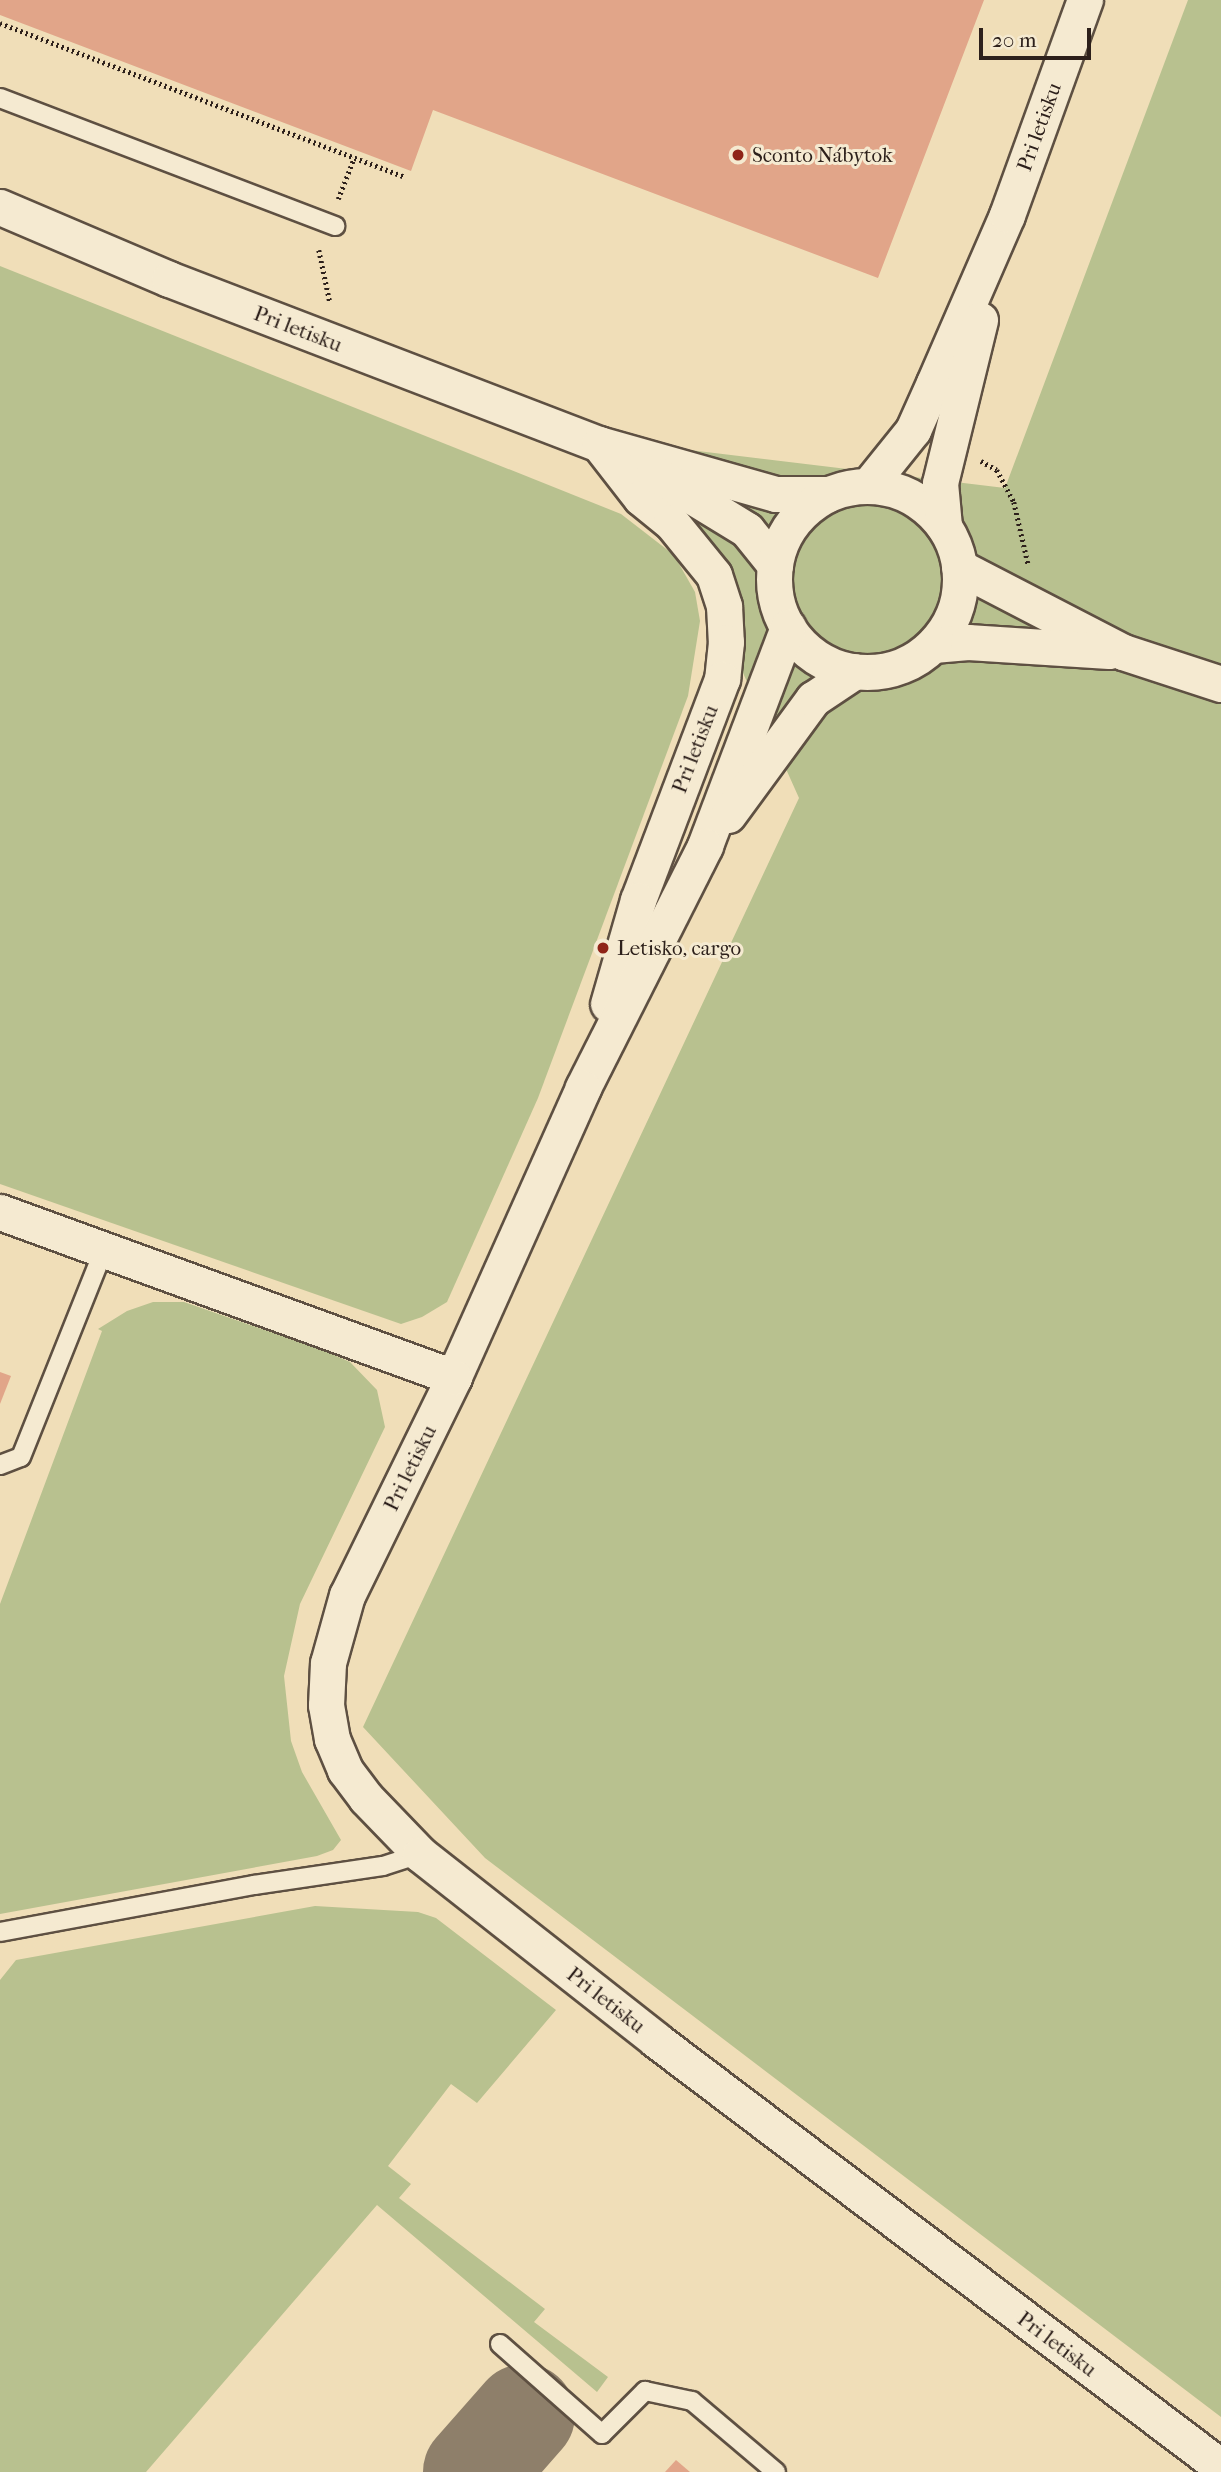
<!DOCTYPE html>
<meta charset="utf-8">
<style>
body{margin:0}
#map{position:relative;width:1221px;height:2472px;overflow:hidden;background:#f0deb8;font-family:"IM FELL French Canon",serif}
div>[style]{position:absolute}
.green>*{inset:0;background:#b8c18f}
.taxiway>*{height:102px;margin:-51px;padding:0 51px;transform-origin:51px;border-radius:51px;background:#8e7f6a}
.building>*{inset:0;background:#e1a589}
.path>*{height:4.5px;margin-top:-2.25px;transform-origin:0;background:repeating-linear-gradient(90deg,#2d201b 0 2px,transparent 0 5.5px)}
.roads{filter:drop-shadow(2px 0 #5e5042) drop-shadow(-2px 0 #5e5042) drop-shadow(0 2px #5e5042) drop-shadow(0 -2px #5e5042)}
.lane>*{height:18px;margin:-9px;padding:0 9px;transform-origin:9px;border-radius:9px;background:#f5ead1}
.street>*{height:35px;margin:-17.5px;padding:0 17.5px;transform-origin:17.5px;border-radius:17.5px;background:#f5ead1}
.street>.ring{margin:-17.5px;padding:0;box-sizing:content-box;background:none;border:35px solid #f5ead1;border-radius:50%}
.dots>*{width:19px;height:19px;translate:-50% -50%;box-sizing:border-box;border:4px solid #f5ead1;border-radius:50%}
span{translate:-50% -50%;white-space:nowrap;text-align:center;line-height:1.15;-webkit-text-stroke:6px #f5ead1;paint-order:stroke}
.street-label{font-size:21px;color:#2d201b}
.poi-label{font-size:21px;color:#2d201b}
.left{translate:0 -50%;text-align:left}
.scale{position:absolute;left:979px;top:28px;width:112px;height:32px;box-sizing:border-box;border:4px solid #2d201b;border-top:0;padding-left:9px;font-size:21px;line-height:24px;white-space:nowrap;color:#2d201b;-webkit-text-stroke:5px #f5ead1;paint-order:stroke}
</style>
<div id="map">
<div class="green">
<div style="clip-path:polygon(1188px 0,1221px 0,1221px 2417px,485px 1858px,363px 1727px,799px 798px,700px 577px,607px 440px,1005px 488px)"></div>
<div style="clip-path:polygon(0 266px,621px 514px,674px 555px,695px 592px,700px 621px,688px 696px,538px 1098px,447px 1302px,422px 1317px,401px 1324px,0 1184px)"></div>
<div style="clip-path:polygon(153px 1302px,184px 1302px,325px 1351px,350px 1362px,377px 1390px,385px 1427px,300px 1604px,284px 1676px,291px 1741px,302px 1772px,341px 1840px,333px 1850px,317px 1856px,0 1914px,0 1604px,102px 1331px,98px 1329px,127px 1311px)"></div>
<div style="clip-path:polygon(315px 1906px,418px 1912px,436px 1918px,556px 2010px,477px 2103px,451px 2084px,388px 2166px,411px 2184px,399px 2198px,545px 2309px,534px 2322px,608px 2377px,597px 2392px,377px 2205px,146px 2472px,0 2472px,0 1980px,16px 1960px)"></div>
</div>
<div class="taxiway">
<div style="left:474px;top:2472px;width:76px;rotate:-48.7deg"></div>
</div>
<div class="building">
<div style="clip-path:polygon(0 0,984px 0,878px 278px,433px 110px,411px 171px,0 15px)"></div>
<div style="clip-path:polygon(0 1372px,11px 1376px,0 1404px)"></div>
<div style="clip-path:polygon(676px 2460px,690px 2472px,665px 2472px)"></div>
</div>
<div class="path">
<div style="left:0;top:23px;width:434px;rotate:20.8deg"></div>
<div style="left:338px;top:199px;width:44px;rotate:-68.7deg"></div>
<div style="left:319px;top:250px;width:53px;rotate:78.1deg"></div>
<div style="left:981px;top:461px;width:18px;rotate:29deg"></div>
<div style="left:997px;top:470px;width:36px;rotate:62deg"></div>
<div style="left:1014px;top:502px;width:63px;rotate:77.1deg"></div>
</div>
<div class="roads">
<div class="lane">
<div style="left:0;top:98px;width:359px;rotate:20.9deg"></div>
<div style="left:0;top:1465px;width:22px;rotate:-21deg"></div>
<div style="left:21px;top:1457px;width:224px;rotate:-68.2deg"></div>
<div style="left:0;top:1932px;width:258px;rotate:-10.5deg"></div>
<div style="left:254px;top:1885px;width:130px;rotate:-8.4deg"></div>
<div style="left:383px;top:1866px;width:39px;rotate:-18deg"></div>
<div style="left:500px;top:2344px;width:136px;rotate:41.4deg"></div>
<div style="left:602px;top:2434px;width:61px;rotate:-45deg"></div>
<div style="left:645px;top:2391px;width:48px;rotate:12deg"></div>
<div style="left:692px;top:2401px;width:110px;rotate:40.2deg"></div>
</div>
<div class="street">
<div style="left:0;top:207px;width:184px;rotate:23.1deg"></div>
<div style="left:169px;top:279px;width:461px;rotate:21deg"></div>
<div style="left:599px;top:444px;width:184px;rotate:15.8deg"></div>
<div style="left:776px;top:494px;width:52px"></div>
<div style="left:599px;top:444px;width:68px;rotate:52.1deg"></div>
<div style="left:641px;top:498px;width:38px;rotate:39deg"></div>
<div style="left:671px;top:522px;width:68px;rotate:50.9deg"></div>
<div style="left:714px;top:575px;width:33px;rotate:72deg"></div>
<div style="left:724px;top:606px;width:36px;rotate:87deg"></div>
<div style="left:726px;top:642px;width:37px;rotate:96deg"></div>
<div style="left:722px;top:679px;width:236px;rotate:110.8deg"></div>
<div style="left:638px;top:900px;width:108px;rotate:106.1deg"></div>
<div style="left:654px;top:473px;width:109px;rotate:31.5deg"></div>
<div style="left:747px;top:530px;width:45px;rotate:51.3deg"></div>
<div style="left:868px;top:486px;width:72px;rotate:-51.2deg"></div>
<div style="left:913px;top:430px;width:51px;rotate:-65.9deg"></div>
<div style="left:934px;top:383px;width:183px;rotate:-66.5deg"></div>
<div style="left:1007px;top:215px;width:229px;rotate:-70.1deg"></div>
<div class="ring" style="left:774px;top:486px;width:151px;height:151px"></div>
<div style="left:944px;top:526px;width:43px;rotate:-95.3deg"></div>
<div style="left:940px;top:483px;width:168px;rotate:-76.2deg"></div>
<div style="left:959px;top:567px;width:185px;rotate:27.4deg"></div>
<div style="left:1123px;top:652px;width:103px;rotate:18.1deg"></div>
<div style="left:788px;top:627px;width:234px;rotate:110.8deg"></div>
<div style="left:705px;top:846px;width:271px;rotate:116.8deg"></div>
<div style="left:583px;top:1088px;width:316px;rotate:114.1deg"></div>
<div style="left:454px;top:1377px;width:243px;rotate:116.1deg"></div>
<div style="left:347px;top:1595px;width:71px;rotate:105.6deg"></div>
<div style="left:328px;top:1663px;width:42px;rotate:92.7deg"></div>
<div style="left:326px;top:1705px;width:35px;rotate:80deg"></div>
<div style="left:332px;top:1739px;width:34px;rotate:67deg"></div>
<div style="left:345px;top:1770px;width:35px;rotate:53deg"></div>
<div style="left:366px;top:1798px;width:78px;rotate:46deg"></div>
<div style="left:420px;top:1854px;width:300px;rotate:38.2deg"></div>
<div style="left:656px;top:2040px;width:708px;rotate:37.08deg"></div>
<div style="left:933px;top:645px;width:35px;rotate:-5deg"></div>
<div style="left:968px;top:642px;width:141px;rotate:3.7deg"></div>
<div style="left:728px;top:815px;width:144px;rotate:-53.8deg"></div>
<div style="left:813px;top:699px;width:50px;rotate:-33.7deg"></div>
<div style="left:0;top:1212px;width:483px;rotate:20deg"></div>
</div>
</div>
<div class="dots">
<div style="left:738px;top:155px;background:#8f2418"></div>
<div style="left:603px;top:948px;background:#8f2418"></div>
</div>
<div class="street-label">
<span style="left:1039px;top:127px;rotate:-70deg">Pri letisku</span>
<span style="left:298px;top:329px;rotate:21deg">Pri letisku</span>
<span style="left:695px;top:749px;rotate:-69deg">Pri letisku</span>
<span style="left:410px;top:1468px;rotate:-64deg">Pri letisku</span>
<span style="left:606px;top:2000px;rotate:38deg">Pri letisku</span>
<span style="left:1057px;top:2344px;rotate:37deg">Pri letisku</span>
</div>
<div class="poi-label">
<span class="left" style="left:752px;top:155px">Sconto Nábytok</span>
<span class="left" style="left:617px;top:948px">Letisko, cargo</span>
</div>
<div class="scale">20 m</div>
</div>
